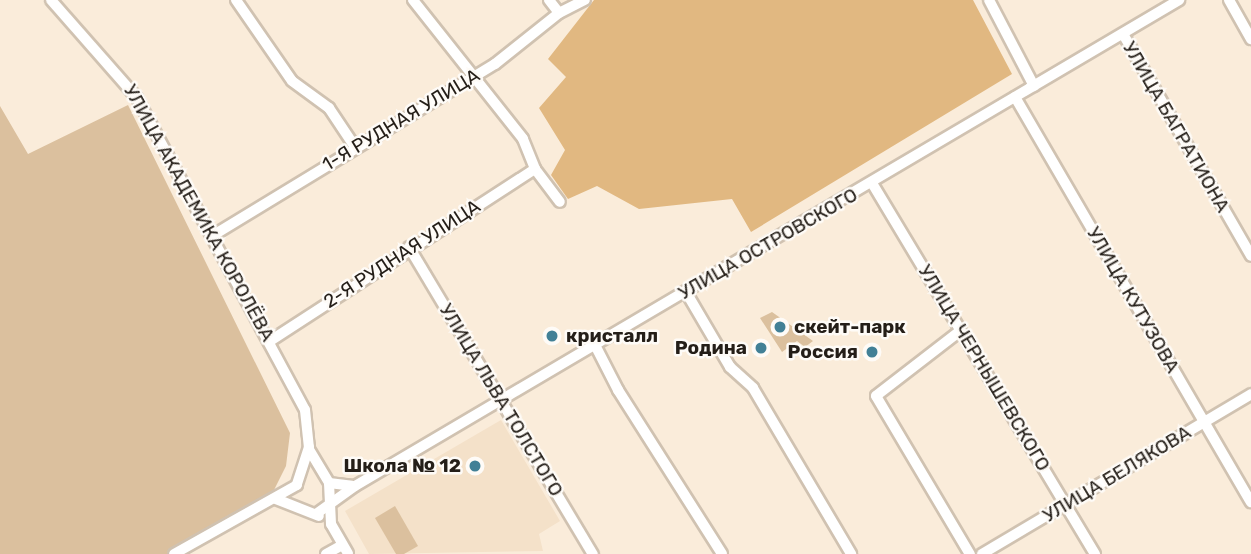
<!DOCTYPE html>
<meta charset="utf-8">
<style>
body{margin:0}
#map{position:relative;width:1251px;height:554px;overflow:hidden;background:#faecda;font-family:Rubik,sans-serif}
div>[style]{position:absolute}
.built>*{inset:0;background:#f4e1c9}
.green>*{inset:0;background:#dbc09e}
.forest>*{inset:0;background:#e1b881}
.roads{filter:drop-shadow(2px 0 #d0c2b1) drop-shadow(-2px 0 #d0c2b1) drop-shadow(0 2px #d0c2b1) drop-shadow(0 -2px #d0c2b1)}
.minor>*{height:10px;margin:-5px;padding:0 5px;transform-origin:5px;border-radius:5px;background:#fff}
.dots>*{width:19px;height:19px;translate:-50% -50%;box-sizing:border-box;border:4px solid #fefbf7;border-radius:50%}
span{translate:-50% -50%;white-space:nowrap;text-align:center;line-height:1.15;-webkit-text-stroke:5px #fefbf7;paint-order:stroke}
.street-label{font-size:19px;color:#241e18}
.poi-label{font-size:19px;color:#241e18;font-weight:700}
.left{translate:0 -50%;text-align:left}
.right{translate:-100% -50%;text-align:right}
</style>
<div id="map">
<div class="built">
<div style="clip-path:polygon(501px 420px,560px 521px,539px 534px,543px 551px,369px 554px,345px 511px)"></div>
</div>
<div class="green">
<div style="clip-path:polygon(128px 105px,290px 433px,286px 466px,273px 492px,274px 500px,173px 554px,0 554px,0 106px,28px 154px)"></div>
<div style="clip-path:polygon(772px 312px,806px 336px,813px 341px,805px 347px,797px 341px,782px 352px,760px 318px)"></div>
<div style="clip-path:polygon(395px 506px,418px 546px,404px 554px,396px 554px,375px 518px)"></div>
</div>
<div class="forest">
<div style="clip-path:polygon(594px 0,973px 0,1012px 74px,751px 232px,732px 199px,639px 209px,597px 186px,568px 199px,551px 175px,565px 150px,539px 108px,566px 77px,548px 59px)"></div>
</div>
<div class="roads">
<div class="minor">
<div style="left:51px;top:0;width:130px;rotate:48.7deg"></div>
<div style="left:137px;top:98px;width:354px;rotate:61.7deg"></div>
<div style="left:305px;top:410px;width:37px;rotate:84deg"></div>
<div style="left:309px;top:447px;width:40px;rotate:108deg"></div>
<div style="left:297px;top:485px;width:141px;rotate:150.7deg"></div>
<div style="left:236px;top:0;width:98px;rotate:55.3deg"></div>
<div style="left:292px;top:81px;width:46px;rotate:36.1deg"></div>
<div style="left:329px;top:108px;width:47px;rotate:56.3deg"></div>
<div style="left:413px;top:0;width:177px;rotate:51.6deg"></div>
<div style="left:523px;top:139px;width:32px;rotate:68deg"></div>
<div style="left:535px;top:169px;width:41px;rotate:52.9deg"></div>
<div style="left:549px;top:0;width:16px;rotate:52deg"></div>
<div style="left:989px;top:0;width:97px;rotate:62.4deg"></div>
<div style="left:1229px;top:0;width:45px;rotate:60.6deg"></div>
<div style="left:1123px;top:34px;width:256px;rotate:60deg"></div>
<div style="left:1015px;top:97px;width:469px;rotate:59.8deg"></div>
<div style="left:872px;top:183px;width:433px;rotate:59deg"></div>
<div style="left:212px;top:236px;width:331px;rotate:-31.3deg"></div>
<div style="left:495px;top:64px;width:82px;rotate:-38.6deg"></div>
<div style="left:559px;top:13px;width:29px;rotate:-27deg"></div>
<div style="left:409px;top:247px;width:358px;rotate:59.1deg"></div>
<div style="left:686px;top:292px;width:87px;rotate:59.6deg"></div>
<div style="left:730px;top:367px;width:31px;rotate:42deg"></div>
<div style="left:753px;top:388px;width:193px;rotate:59.4deg"></div>
<div style="left:960px;top:331px;width:106px;rotate:142.3deg"></div>
<div style="left:876px;top:396px;width:184px;rotate:59.3deg"></div>
<div style="left:270px;top:341px;width:316px;rotate:-33deg"></div>
<div style="left:595px;top:345px;width:51px;rotate:62.9deg"></div>
<div style="left:618px;top:390px;width:194px;rotate:57.6deg"></div>
<div style="left:310px;top:451px;width:37px;rotate:59deg"></div>
<div style="left:329px;top:483px;width:23px;rotate:7deg"></div>
<div style="left:329px;top:483px;width:41px;rotate:87.2deg"></div>
<div style="left:331px;top:524px;width:34px;rotate:60deg"></div>
<div style="left:276px;top:499px;width:46px;rotate:21.6deg"></div>
<div style="left:316px;top:514px;width:48px;rotate:-35.7deg"></div>
<div style="left:355px;top:486px;width:957px;rotate:-30.53deg"></div>
<div style="left:326px;top:554px;width:18px;rotate:-29deg"></div>
<div style="left:982px;top:554px;width:313px;rotate:-30.7deg"></div>
</div>
</div>
<div class="dots">
<div style="left:780px;top:327px;background:#428096"></div>
<div style="left:552px;top:336px;background:#428096"></div>
<div style="left:761px;top:348px;background:#428096"></div>
<div style="left:872px;top:352px;background:#428096"></div>
<div style="left:475px;top:466px;background:#428096"></div>
</div>
<div class="street-label">
<span style="left:401px;top:120px;rotate:-31deg">1-Я РУДНАЯ УЛИЦА</span>
<span style="left:1176px;top:127px;rotate:60deg">УЛИЦА БАГРАТИОНА</span>
<span style="left:199px;top:213px;rotate:61deg">УЛИЦА АКАДЕМИКА КОРОЛЁВА</span>
<span style="left:768px;top:244px;rotate:-30deg">УЛИЦА ОСТРОВСКОГО</span>
<span style="left:402px;top:254px;rotate:-33deg">2-Я РУДНАЯ УЛИЦА</span>
<span style="left:1133px;top:300px;rotate:60deg">УЛИЦА КУТУЗОВА</span>
<span style="left:984px;top:368px;rotate:59deg">УЛИЦА ЧЕРНЫШЕВСКОГО</span>
<span style="left:501px;top:400px;rotate:59deg">УЛИЦА ЛЬВА ТОЛСТОГО</span>
<span style="left:1117px;top:474px;rotate:-31deg">УЛИЦА БЕЛЯКОВА</span>
</div>
<div class="poi-label">
<span class="left" style="left:794px;top:327px">скейт-парк</span>
<span class="left" style="left:566px;top:336px">кристалл</span>
<span class="right" style="left:747px;top:348px">Родина</span>
<span class="right" style="left:858px;top:352px">Россия</span>
<span class="right" style="left:461px;top:466px">Школа № 12</span>
</div>
</div>
